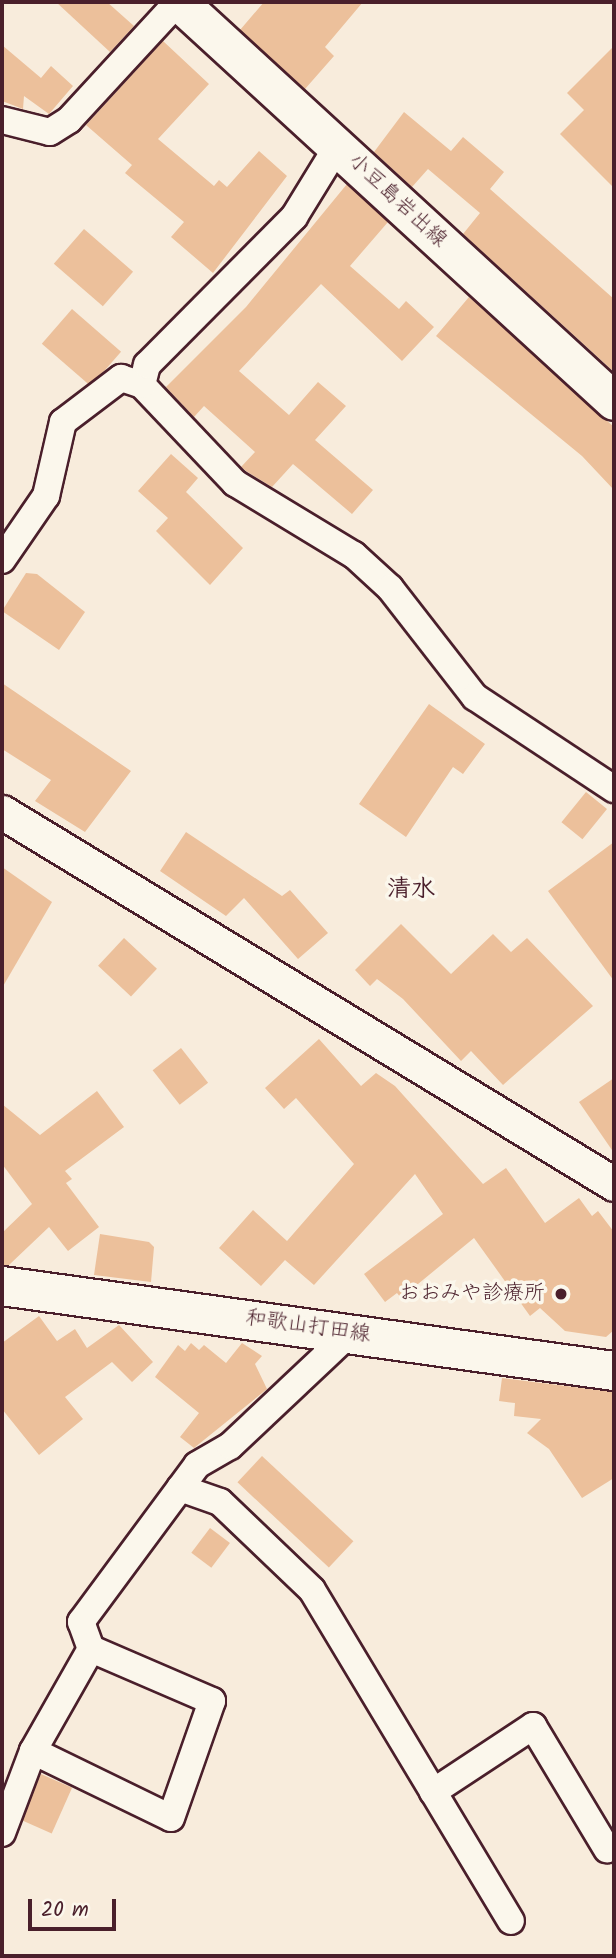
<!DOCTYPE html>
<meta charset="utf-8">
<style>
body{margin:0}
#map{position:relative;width:616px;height:1958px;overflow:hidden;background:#f8ecdc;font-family:Kalam,"Klee One",sans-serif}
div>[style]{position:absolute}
.building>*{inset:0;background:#ecc09b;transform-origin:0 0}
.roads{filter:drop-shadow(2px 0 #4a1f2b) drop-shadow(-2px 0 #4a1f2b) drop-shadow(0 2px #4a1f2b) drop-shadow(0 -2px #4a1f2b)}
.minor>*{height:26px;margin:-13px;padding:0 13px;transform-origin:13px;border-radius:13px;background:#fbf7ec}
.tertiary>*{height:33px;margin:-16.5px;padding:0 16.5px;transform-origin:16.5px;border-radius:16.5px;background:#fbf7ec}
.secondary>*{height:37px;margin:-18.5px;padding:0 18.5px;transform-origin:18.5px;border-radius:18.5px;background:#fbf7ec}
.primary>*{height:38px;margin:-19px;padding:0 19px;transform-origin:19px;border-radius:19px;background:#fbf7ec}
.dots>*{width:19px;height:19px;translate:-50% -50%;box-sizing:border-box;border:4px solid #fbf7ec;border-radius:50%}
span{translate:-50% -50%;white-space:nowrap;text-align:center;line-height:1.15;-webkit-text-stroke:7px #fbf7ec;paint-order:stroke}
.street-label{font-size:21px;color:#4a1f2b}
.poi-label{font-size:21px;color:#4a1f2b}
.right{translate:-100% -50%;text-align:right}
.quarter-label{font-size:24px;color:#4a1f2b;font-weight:700}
.frame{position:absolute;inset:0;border:4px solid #4a1f2b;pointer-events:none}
.scale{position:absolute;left:28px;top:1899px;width:88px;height:32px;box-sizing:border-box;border:4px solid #4a1f2b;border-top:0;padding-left:9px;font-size:21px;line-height:24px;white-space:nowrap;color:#4a1f2b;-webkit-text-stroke:5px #fbf7ec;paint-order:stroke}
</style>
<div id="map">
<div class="building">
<div style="clip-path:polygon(56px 2px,107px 2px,134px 26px,110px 52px)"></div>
<div style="clip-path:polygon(264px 2px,363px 2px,325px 47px,334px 56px,305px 89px,240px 30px)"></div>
<div style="clip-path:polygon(163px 41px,209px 84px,158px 139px,214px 186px,219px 180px,227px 187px,259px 151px,287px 176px,213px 273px,171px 237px,184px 222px,125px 173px,132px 165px,86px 125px)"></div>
<div style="clip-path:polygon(2px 45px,41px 78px,51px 66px,73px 86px,49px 114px,24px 96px,23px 109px,2px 101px)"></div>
<div style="clip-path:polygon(614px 46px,614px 188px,560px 134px,584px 110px,567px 93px)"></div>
<div style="clip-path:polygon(404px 112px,451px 151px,463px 137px,504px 172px,490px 189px,614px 299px,613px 371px,463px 234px,480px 213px,428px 169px,412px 187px,374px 152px)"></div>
<div style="clip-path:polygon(347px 184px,388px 222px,350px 266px,399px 309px,406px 301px,434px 327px,402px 361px,321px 284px,239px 371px,289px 415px,318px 382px,346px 406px,315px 440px,373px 490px,352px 514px,293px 464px,272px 487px,246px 471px,241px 467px,255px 452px,204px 406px,194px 417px,166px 387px,246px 307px)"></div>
<div style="left:84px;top:229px;width:65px;height:46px;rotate:41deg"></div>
<div style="clip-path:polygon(469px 297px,614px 427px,614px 490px,582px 456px,436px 336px)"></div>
<div style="left:72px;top:309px;width:65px;height:46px;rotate:41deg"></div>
<div style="clip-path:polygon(171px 454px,198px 478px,186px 492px,243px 548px,210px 585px,156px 531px,168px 518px,138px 491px)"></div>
<div style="clip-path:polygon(26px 573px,37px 574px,85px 612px,59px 650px,2px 611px)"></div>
<div style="clip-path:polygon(2px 683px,131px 771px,85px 832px,35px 801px,51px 780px,2px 749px)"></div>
<div style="clip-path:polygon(429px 704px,485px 744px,463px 774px,453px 767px,406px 837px,359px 804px)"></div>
<div style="left:586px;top:792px;width:27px;height:39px;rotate:39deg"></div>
<div style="clip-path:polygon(186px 832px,282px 896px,290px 890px,328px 933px,298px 959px,244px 898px,226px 916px,160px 871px)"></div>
<div style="clip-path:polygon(614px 842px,614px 981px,548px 891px)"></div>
<div style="clip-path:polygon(2px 867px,52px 902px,2px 988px)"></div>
<div style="clip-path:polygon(401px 924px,451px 974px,493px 934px,511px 952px,527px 938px,593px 1006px,503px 1085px,471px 1051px,461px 1061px,403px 999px,377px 979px,370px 986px,355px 970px)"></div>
<div style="left:124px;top:938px;width:45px;height:38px;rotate:43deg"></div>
<div style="clip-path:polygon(319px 1039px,361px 1086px,376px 1073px,395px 1086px,483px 1184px,506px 1168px,545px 1223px,579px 1198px,592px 1216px,598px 1211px,614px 1232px,614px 1330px,606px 1337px,565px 1331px,540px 1308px,530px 1316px,474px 1238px,401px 1298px,397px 1293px,385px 1302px,364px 1274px,443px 1214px,415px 1174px,314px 1285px,285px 1260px,261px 1286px,219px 1248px,253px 1210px,287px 1241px,354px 1164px,296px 1098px,284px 1109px,265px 1088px)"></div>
<div style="left:181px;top:1048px;width:44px;height:36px;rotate:52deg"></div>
<div style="clip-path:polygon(614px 1078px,614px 1153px,579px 1102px)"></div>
<div style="clip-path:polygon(97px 1091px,124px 1127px,65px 1171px,72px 1179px,66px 1183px,99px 1227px,68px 1251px,49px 1227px,9px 1265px,2px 1265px,2px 1233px,32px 1204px,2px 1164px,2px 1104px,40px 1135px)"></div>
<div style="clip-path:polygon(100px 1234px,149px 1242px,154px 1247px,151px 1282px,94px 1275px)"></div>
<div style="clip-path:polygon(39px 1316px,57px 1341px,75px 1329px,87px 1348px,119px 1325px,153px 1362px,132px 1382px,112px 1362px,65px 1397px,83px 1419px,39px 1455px,2px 1409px,2px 1343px)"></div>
<div style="clip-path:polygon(191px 1343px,199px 1350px,204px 1345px,226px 1363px,242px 1343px,262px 1356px,255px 1364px,267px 1389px,194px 1448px,180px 1437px,199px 1413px,155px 1377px,178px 1345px,185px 1351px)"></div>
<div style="clip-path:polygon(502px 1378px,614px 1392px,614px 1478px,582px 1498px,549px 1449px,527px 1433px,541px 1419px,514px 1416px,515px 1403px,499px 1401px)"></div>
<div style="left:262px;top:1456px;width:125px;height:36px;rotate:43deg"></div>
<div style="left:210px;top:1528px;width:25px;height:31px;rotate:37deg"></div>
<div style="left:41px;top:1774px;width:34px;height:50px;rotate:24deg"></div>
</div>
<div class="roads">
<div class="minor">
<div style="left:2px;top:120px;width:49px;rotate:14deg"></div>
<div style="left:50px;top:132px;width:22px;rotate:-32deg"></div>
<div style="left:69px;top:120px;width:161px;rotate:-47.3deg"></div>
<div style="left:142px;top:385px;width:135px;rotate:46.5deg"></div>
<div style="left:235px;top:483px;width:139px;rotate:31.2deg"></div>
<div style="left:354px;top:555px;width:49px;rotate:42.5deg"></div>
<div style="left:390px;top:588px;width:138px;rotate:52.1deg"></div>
<div style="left:475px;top:697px;width:167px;rotate:33.5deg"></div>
<div style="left:2px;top:560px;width:78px;rotate:-55.5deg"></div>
<div style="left:46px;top:496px;width:76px;rotate:-77.1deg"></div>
<div style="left:63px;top:422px;width:73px;rotate:-37.2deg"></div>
<div style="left:121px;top:378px;width:22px;rotate:18deg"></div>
<div style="left:142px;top:385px;width:21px;rotate:-76deg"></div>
<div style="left:147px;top:365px;width:209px;rotate:-45.2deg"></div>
<div style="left:294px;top:217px;width:82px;rotate:-58.4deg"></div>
<div style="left:180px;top:1488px;width:42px;rotate:19.3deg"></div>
<div style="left:220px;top:1502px;width:127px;rotate:43.7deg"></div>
<div style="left:312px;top:1590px;width:386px;rotate:59deg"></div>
<div style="left:33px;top:1751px;width:153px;rotate:25.9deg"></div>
<div style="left:171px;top:1818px;width:124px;rotate:-70.7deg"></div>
<div style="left:212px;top:1701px;width:132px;rotate:-156.7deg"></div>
<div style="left:433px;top:1792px;width:120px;rotate:-33.4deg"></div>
<div style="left:533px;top:1726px;width:144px;rotate:59deg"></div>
<div style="left:2px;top:1833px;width:88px;rotate:-69.3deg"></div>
<div style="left:33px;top:1751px;width:117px;rotate:-60.4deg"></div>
<div style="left:91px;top:1649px;width:29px;rotate:-110deg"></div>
<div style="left:81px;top:1622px;width:195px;rotate:-53.5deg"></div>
<div style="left:197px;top:1465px;width:38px;rotate:-30deg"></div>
<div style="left:230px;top:1446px;width:166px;rotate:-43.3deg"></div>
</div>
<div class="tertiary">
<div style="left:2px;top:812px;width:716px;rotate:31.29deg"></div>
</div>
<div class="secondary">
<div style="left:179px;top:2px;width:590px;rotate:42.53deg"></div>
</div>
<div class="primary">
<div style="left:2px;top:1286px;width:618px;rotate:7.91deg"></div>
</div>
</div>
<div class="dots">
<div style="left:561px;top:1294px;background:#4a1f2b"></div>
</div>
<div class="street-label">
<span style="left:397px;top:201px;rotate:43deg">小豆島岩出線</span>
<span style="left:308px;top:1327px;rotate:8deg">和歌山打田線</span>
</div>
<div class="poi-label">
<span class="right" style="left:545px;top:1294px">おおみや診療所</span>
</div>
<div class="quarter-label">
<span style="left:411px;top:890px">清水</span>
</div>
<div class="frame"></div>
<div class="scale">20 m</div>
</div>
